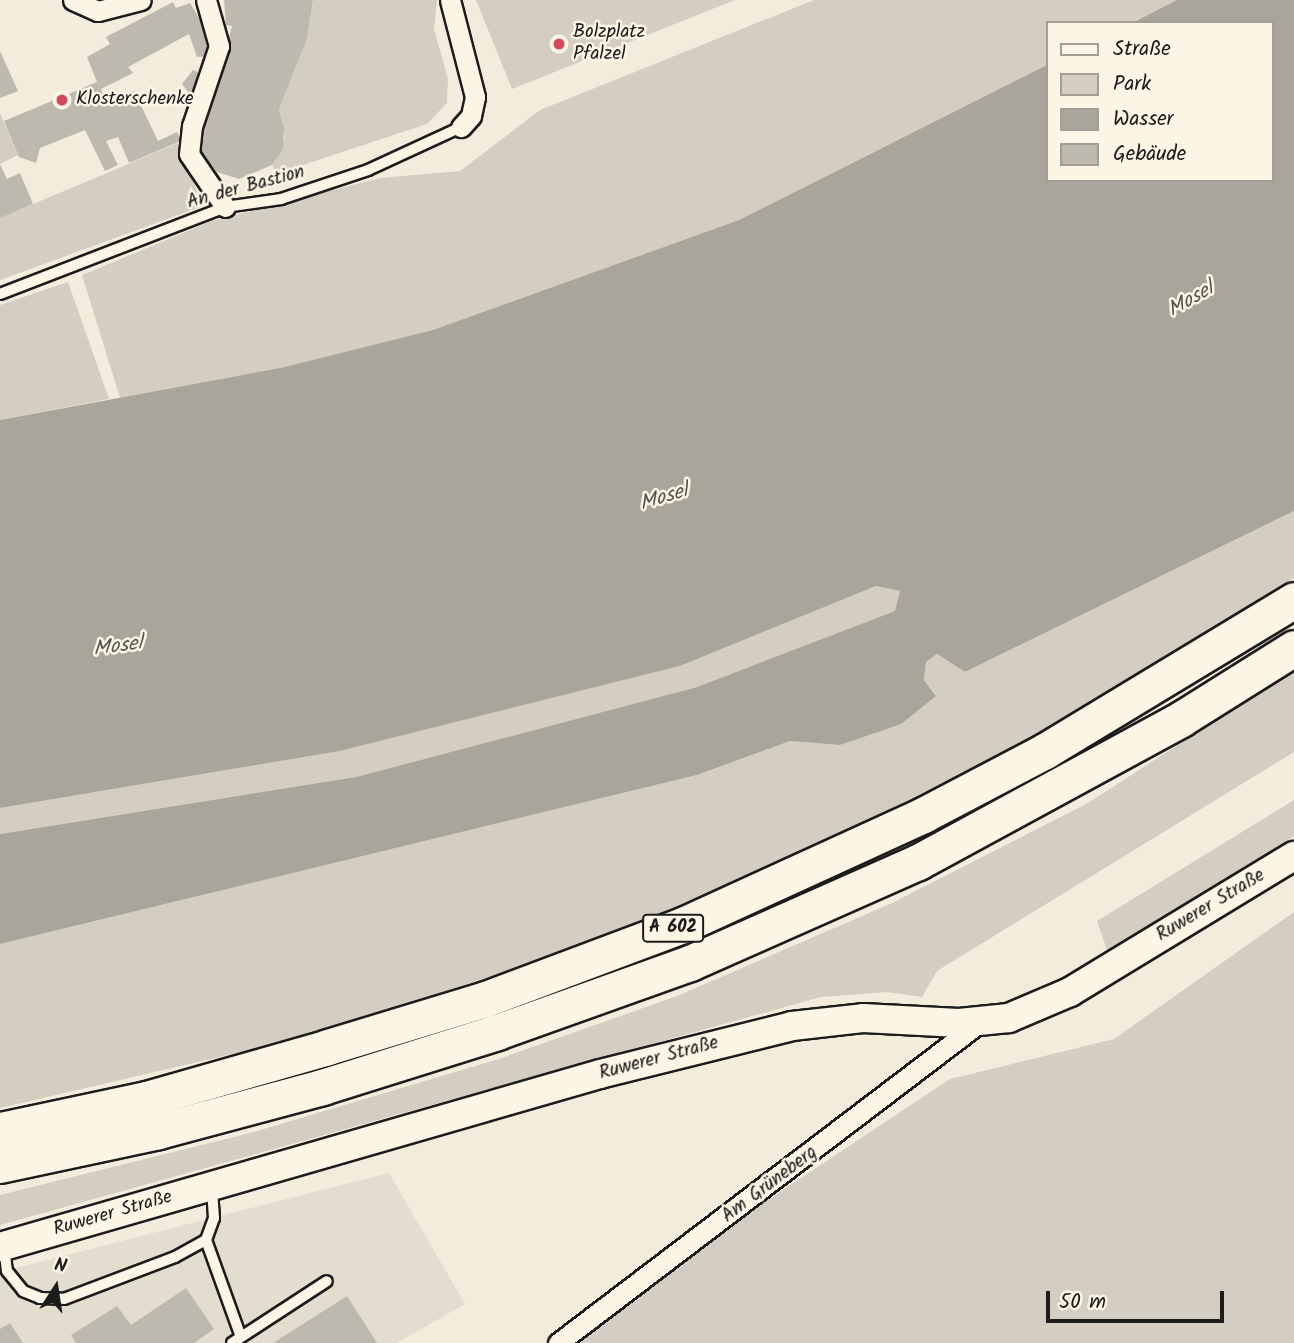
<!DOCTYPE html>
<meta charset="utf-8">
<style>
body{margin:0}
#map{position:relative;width:1294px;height:1343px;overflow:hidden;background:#f3ecdd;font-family:Kalam,sans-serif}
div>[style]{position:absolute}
.built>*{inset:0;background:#e3ddcf}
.green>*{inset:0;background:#d3cec1}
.water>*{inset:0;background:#aaa59b}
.building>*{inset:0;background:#beb9ae}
.roads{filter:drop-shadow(2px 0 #1c1c1c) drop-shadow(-2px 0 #1c1c1c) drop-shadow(0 2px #1c1c1c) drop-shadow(0 -2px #1c1c1c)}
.service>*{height:10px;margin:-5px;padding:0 5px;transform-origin:5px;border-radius:5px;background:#fcf5e5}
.minor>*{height:19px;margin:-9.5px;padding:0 9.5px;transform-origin:9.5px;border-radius:9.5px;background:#fcf5e5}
.secondary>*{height:28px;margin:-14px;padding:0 14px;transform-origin:14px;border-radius:14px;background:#fcf5e5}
.motorway>*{height:35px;margin:-17.5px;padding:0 17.5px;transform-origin:17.5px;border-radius:17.5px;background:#fcf5e5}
.dots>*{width:19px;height:19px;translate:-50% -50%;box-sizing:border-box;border:4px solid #fcf5e5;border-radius:50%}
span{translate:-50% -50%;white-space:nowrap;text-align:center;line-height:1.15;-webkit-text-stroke:5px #fcf5e5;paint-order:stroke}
.shield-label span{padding:2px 5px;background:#fcf5e5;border:2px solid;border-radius:5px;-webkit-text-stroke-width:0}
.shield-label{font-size:18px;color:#1c1c1c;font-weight:700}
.poi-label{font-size:19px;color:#1c1c1c}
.left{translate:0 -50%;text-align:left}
.street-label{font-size:19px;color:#1c1c1c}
.water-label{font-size:21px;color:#55534f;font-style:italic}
.legend{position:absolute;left:1046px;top:21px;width:228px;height:161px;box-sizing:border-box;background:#fcf5e5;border:2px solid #a29e95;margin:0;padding:9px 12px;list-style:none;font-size:21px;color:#1c1c1c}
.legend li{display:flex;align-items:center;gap:14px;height:35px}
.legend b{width:35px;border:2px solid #a29e95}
.north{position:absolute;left:21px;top:1252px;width:70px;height:70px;-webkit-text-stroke:5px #fcf5e5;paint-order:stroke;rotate:12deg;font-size:19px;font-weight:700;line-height:28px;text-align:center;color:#1c1c1c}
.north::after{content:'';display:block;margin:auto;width:24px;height:32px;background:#1c1c1c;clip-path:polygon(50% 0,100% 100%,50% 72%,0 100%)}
.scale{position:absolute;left:1046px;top:1291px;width:178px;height:32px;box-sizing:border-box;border:4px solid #1c1c1c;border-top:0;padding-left:9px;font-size:21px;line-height:24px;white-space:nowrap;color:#1c1c1c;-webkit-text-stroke:5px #fcf5e5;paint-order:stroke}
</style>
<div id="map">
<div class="built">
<div style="clip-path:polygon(389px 1173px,465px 1304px,397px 1343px,0 1343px,0 1272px)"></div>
</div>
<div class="green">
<div style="clip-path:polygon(313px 0,437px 0,434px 29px,448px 79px,447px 103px,427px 124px,276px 174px,272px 165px,285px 137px,279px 109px,307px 39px)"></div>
<div style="clip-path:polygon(476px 0,735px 0,512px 89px)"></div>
<div style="clip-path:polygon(814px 0,1177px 0,1132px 23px,1047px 23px,1047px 65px,739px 220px,433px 330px,280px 368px,120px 398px,82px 275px,212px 221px,380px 178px,460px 171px,540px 110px)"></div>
<div style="clip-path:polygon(0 113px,18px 155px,0 164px)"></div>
<div style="clip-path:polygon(178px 143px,203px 206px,0 280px,0 218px)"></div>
<div style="clip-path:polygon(68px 282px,109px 399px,0 420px,0 305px)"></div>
<div style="clip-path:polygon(1294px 511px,1294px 578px,1033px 736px,872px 820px,669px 910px,501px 973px,305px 1037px,0 1108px,0 944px,697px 775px,790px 741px,840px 745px,936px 695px,924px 680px,926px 662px,937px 654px,965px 672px)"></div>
<div style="clip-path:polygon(876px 586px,900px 591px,896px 611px,697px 687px,356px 777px,0 834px,0 808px,340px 751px,680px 666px)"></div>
<div style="clip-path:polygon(1294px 670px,1294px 752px,937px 971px,922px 997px,887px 992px,821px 997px,0 1225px,0 1195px,254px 1132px,502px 1058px,677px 996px,890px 904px,1088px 803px)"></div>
<div style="clip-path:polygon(1294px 800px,1294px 836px,1108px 953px,1097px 921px)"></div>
<div style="clip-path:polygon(1294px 912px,1294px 1343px,552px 1343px,950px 1079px,1114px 1039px)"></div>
</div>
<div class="water">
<div style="clip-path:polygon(1177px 0,1294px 0,1294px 511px,965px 672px,937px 654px,926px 662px,924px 680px,936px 696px,901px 724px,840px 745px,790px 741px,697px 775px,0 944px,0 834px,356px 777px,697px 687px,895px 611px,900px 591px,876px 586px,680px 666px,340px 751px,0 808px,0 420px,280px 368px,433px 330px,739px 220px,1047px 65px,1047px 180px,1271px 180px,1271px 23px,1132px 23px)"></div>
</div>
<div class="building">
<div style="clip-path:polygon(224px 0,313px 0,307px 39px,279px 109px,284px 129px,283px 149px,272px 165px,239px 179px,217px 172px,197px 147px,232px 26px,226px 25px)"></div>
<div style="clip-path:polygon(173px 2px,176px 8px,190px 3px,207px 31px,207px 56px,197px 57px,189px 34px,128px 67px,133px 73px,101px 89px,106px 103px,134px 91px,158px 141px,177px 132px,181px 141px,129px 163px,118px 137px,106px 141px,118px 165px,105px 171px,85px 130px,40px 148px,36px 163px,19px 157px,4px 121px,97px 82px,87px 57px,110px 44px,106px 37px)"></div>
<div style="clip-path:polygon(0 51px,18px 91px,0 98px)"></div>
<div style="clip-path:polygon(193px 70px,205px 76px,195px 101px,182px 84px)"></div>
<div style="clip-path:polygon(0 164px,7px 179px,20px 173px,33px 204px,0 218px)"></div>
<div style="clip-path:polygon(186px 1288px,214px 1329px,194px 1343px,76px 1343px,71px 1335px,117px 1306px,131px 1325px)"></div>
<div style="clip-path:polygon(347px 1296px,377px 1343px,273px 1343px)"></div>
<div style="clip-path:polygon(10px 1323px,23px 1343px,0 1343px,0 1329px)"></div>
</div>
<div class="roads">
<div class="service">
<div style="left:0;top:294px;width:241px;rotate:-21.1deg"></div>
<div style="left:225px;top:207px;width:57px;rotate:-8.1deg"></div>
<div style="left:281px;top:199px;width:92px;rotate:-18.4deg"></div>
<div style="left:368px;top:170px;width:102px;rotate:-24.8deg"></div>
<div style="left:206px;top:1240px;width:103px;rotate:70.2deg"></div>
<div style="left:4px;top:1247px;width:24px;rotate:83deg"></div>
<div style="left:7px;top:1271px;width:26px;rotate:51deg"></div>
<div style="left:23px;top:1291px;width:18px;rotate:22deg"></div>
<div style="left:40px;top:1298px;width:24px;rotate:2deg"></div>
<div style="left:64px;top:1299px;width:119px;rotate:-20.7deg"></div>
<div style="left:175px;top:1257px;width:35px;rotate:-29deg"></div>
<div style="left:206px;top:1240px;width:23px;rotate:-70deg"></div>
<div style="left:214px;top:1218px;width:30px;rotate:-94deg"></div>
<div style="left:232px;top:1343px;width:113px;rotate:-33.1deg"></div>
</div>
<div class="minor">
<div style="left:73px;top:0;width:27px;rotate:24deg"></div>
<div style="left:98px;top:11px;width:44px;rotate:-14.3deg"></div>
<div style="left:206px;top:0;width:48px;rotate:74.2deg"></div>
<div style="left:219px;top:46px;width:84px;rotate:108.6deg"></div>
<div style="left:192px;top:126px;width:28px;rotate:96deg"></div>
<div style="left:189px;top:154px;width:64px;rotate:55.8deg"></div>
<div style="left:450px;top:0;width:100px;rotate:75.5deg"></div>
<div style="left:475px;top:97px;width:19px;rotate:102deg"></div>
<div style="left:471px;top:116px;width:15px;rotate:132deg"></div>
<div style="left:558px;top:1343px;width:529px;rotate:-37.24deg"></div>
</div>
<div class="secondary">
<div style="left:0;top:1247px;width:624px;rotate:-16.08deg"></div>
<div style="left:600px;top:1074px;width:198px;rotate:-14deg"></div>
<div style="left:792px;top:1026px;width:71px;rotate:-6.4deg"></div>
<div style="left:863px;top:1018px;width:96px;rotate:3deg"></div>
<div style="left:959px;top:1023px;width:50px;rotate:-5.7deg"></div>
<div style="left:1009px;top:1018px;width:66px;rotate:-23.1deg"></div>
<div style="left:1070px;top:992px;width:262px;rotate:-31.3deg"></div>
</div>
<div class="motorway">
<div style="left:0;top:1130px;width:149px;rotate:-12deg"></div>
<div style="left:146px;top:1099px;width:189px;rotate:-15.9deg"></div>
<div style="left:328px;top:1047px;width:162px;rotate:-16.9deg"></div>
<div style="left:483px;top:1000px;width:214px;rotate:-20.6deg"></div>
<div style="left:683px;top:925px;width:264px;rotate:-24.6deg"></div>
<div style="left:923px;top:815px;width:138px;rotate:-27.7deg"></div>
<div style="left:1045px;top:751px;width:291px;rotate:-31.2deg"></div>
<div style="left:0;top:1165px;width:162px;rotate:-12.1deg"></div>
<div style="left:158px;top:1131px;width:170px;rotate:-15deg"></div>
<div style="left:322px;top:1087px;width:183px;rotate:-17.4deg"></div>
<div style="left:497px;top:1032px;width:205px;rotate:-19.7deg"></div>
<div style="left:690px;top:963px;width:249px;rotate:-23.9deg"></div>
<div style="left:918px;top:862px;width:299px;rotate:-28.5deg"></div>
<div style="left:1181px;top:719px;width:133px;rotate:-32.1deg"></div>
</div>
</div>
<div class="dots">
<div style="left:559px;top:44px;background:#d1495b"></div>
<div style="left:62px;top:100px;background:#d1495b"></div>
</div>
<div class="shield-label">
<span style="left:673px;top:928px">A 602</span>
</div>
<div class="poi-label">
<span class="left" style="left:573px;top:44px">Bolzplatz<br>Pfalzel</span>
<span class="left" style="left:76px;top:100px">Klosterschenke</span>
</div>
<div class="street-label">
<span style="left:246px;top:188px;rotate:-15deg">An der Bastion</span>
<span style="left:1211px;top:906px;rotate:-31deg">Ruwerer Straße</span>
<span style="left:659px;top:1059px;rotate:-15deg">Ruwerer Straße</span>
<span style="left:770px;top:1185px;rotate:-37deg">Am Grüneberg</span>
<span style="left:113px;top:1214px;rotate:-16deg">Ruwerer Straße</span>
</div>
<div class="water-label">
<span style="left:1191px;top:300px;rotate:-30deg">Mosel</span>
<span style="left:664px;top:498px;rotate:-17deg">Mosel</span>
<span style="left:118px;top:647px;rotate:-8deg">Mosel</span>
</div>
<ul class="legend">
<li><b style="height:9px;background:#fcf5e5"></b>Straße</li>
<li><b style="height:19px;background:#d3cec1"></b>Park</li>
<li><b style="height:19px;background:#aaa59b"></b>Wasser</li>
<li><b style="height:19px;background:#beb9ae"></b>Gebäude</li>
</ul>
<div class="north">N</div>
<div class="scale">50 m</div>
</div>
